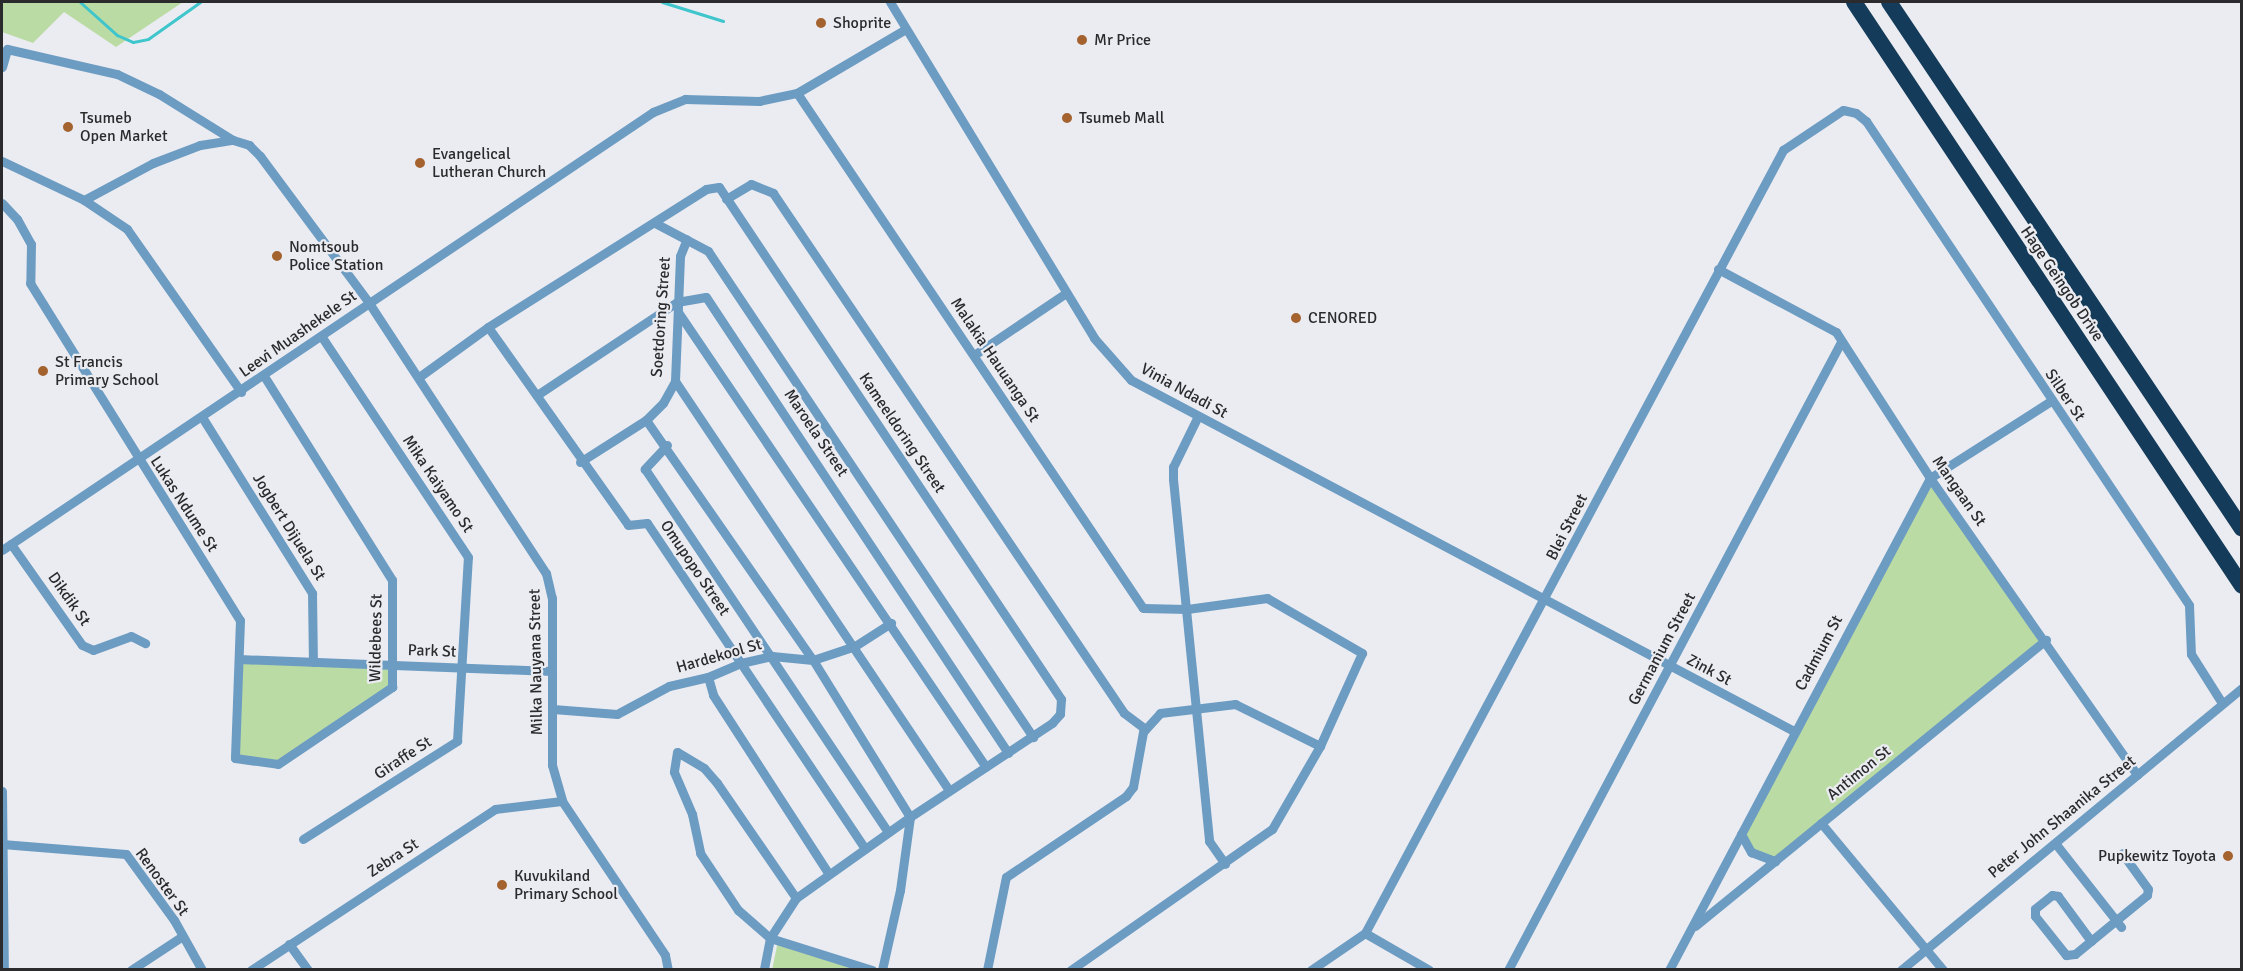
<!DOCTYPE html>
<style>
body{margin:0}
#map{position:relative;width:2243px;height:971px;overflow:hidden;background:#ebecf1;font-family:Signika,sans-serif}
div>[style]{position:absolute}
.green>*{inset:0;background:#bbdba4}
.stream>*{height:3px;margin:-1.5px;padding:0 1.5px;transform-origin:1.5px;border-radius:1.5px;background:#3fc5cc}
.street>*{height:9px;margin:-4.5px;padding:0 4.5px;transform-origin:4.5px;border-radius:4.5px;background:#6d9cc3}
.highway>*{height:16px;margin:-8px;padding:0 8px;transform-origin:8px;border-radius:8px;background:#143c5a}
.dots>*{width:16px;height:16px;translate:-50% -50%;box-sizing:border-box;border:3px solid #ebecf1;border-radius:50%}
span{translate:-50% -50%;white-space:nowrap;text-align:center;line-height:1.15;-webkit-text-stroke:4.5px #ebecf1;paint-order:stroke}
.poi-label{font-size:16px;color:#2b2b2d}
.left{translate:0 -50%;text-align:left}
.right{translate:-100% -50%;text-align:right}
.street-label{font-size:16px;color:#2b2b2d}
.frame{position:absolute;inset:0;border:3px solid #2b2b2d;pointer-events:none}
</style>
<div id="map">
<div class="green">
<div style="clip-path:polygon(2px 2px,183px 2px,116px 47px,64px 12px,33px 43px,2px 32px)"></div>
<div style="clip-path:polygon(1930px 478px,2046px 640px,1775px 861px,1759px 858px,1741px 834px)"></div>
<div style="clip-path:polygon(239px 659px,393px 665px,392px 687px,278px 764px,235px 755px)"></div>
<div style="clip-path:polygon(778px 941px,872px 970px,772px 970px)"></div>
</div>
<div class="stream">
<div style="left:80px;top:2px;width:50px;rotate:41.7deg"></div>
<div style="left:117px;top:35px;width:17px;rotate:24deg"></div>
<div style="left:133px;top:42px;width:15px;rotate:-11deg"></div>
<div style="left:148px;top:39px;width:64px;rotate:-35.4deg"></div>
<div style="left:662px;top:2px;width:64px;rotate:17.3deg"></div>
</div>
<div class="street">
<div style="left:890px;top:2px;width:393px;rotate:58.7deg"></div>
<div style="left:1094px;top:338px;width:56px;rotate:48.6deg"></div>
<div style="left:1131px;top:380px;width:750px;rotate:27.9deg"></div>
<div style="left:2px;top:67px;width:19px;rotate:-74deg"></div>
<div style="left:7px;top:49px;width:113px;rotate:12.8deg"></div>
<div style="left:117px;top:74px;width:47px;rotate:25.5deg"></div>
<div style="left:159px;top:94px;width:87px;rotate:31.9deg"></div>
<div style="left:797px;top:93px;width:620px;rotate:56.11deg"></div>
<div style="left:1143px;top:608px;width:44px;rotate:1.3deg"></div>
<div style="left:1187px;top:609px;width:81px;rotate:-7.8deg"></div>
<div style="left:1267px;top:598px;width:110px;rotate:30.1deg"></div>
<div style="left:1362px;top:653px;width:102px;rotate:114.3deg"></div>
<div style="left:1320px;top:746px;width:96px;rotate:120deg"></div>
<div style="left:1272px;top:829px;width:246px;rotate:145deg"></div>
<div style="left:2px;top:161px;width:91px;rotate:25.4deg"></div>
<div style="left:84px;top:200px;width:52px;rotate:34deg"></div>
<div style="left:127px;top:229px;width:199px;rotate:55deg"></div>
<div style="left:726px;top:199px;width:29px;rotate:-31deg"></div>
<div style="left:751px;top:184px;width:24px;rotate:22deg"></div>
<div style="left:773px;top:193px;width:627px;rotate:55.98deg"></div>
<div style="left:1124px;top:713px;width:26px;rotate:37deg"></div>
<div style="left:84px;top:200px;width:78px;rotate:-28.2deg"></div>
<div style="left:153px;top:163px;width:50px;rotate:-21deg"></div>
<div style="left:200px;top:145px;width:33px;rotate:-9deg"></div>
<div style="left:233px;top:140px;width:17px;rotate:17deg"></div>
<div style="left:249px;top:145px;width:16px;rotate:45deg"></div>
<div style="left:260px;top:156px;width:183px;rotate:53.4deg"></div>
<div style="left:369px;top:303px;width:323px;rotate:56.8deg"></div>
<div style="left:546px;top:573px;width:26px;rotate:77deg"></div>
<div style="left:552px;top:598px;width:167px;rotate:90deg"></div>
<div style="left:552px;top:765px;width:37px;rotate:74deg"></div>
<div style="left:562px;top:801px;width:185px;rotate:56.2deg"></div>
<div style="left:665px;top:955px;width:15px;rotate:79deg"></div>
<div style="left:2px;top:203px;width:22px;rotate:47deg"></div>
<div style="left:17px;top:219px;width:29px;rotate:61deg"></div>
<div style="left:31px;top:244px;width:39px;rotate:91deg"></div>
<div style="left:30px;top:283px;width:397px;rotate:58.1deg"></div>
<div style="left:240px;top:620px;width:138px;rotate:92.1deg"></div>
<div style="left:235px;top:758px;width:43px;rotate:7.9deg"></div>
<div style="left:278px;top:764px;width:138px;rotate:-34deg"></div>
<div style="left:392px;top:687px;width:107px;rotate:-90deg"></div>
<div style="left:392px;top:580px;width:241px;rotate:-122.1deg"></div>
<div style="left:655px;top:223px;width:60px;rotate:27.8deg"></div>
<div style="left:708px;top:251px;width:585px;rotate:56.23deg"></div>
<div style="left:1718px;top:269px;width:134px;rotate:28.1deg"></div>
<div style="left:1836px;top:332px;width:174px;rotate:57.2deg"></div>
<div style="left:1930px;top:478px;width:362px;rotate:55.1deg"></div>
<div style="left:678px;top:312px;width:549px;rotate:55.91deg"></div>
<div style="left:488px;top:327px;width:242px;rotate:54.7deg"></div>
<div style="left:628px;top:525px;width:19px;rotate:-6deg"></div>
<div style="left:647px;top:523px;width:392px;rotate:56.2deg"></div>
<div style="left:974px;top:355px;width:111px;rotate:-34deg"></div>
<div style="left:419px;top:377px;width:85px;rotate:-35.9deg"></div>
<div style="left:488px;top:327px;width:258px;rotate:-32.3deg"></div>
<div style="left:706px;top:189px;width:13px;rotate:-9deg"></div>
<div style="left:719px;top:187px;width:616px;rotate:56.26deg"></div>
<div style="left:1061px;top:699px;width:15px;rotate:94deg"></div>
<div style="left:1060px;top:714px;width:12px;rotate:132deg"></div>
<div style="left:1052px;top:723px;width:170px;rotate:146.5deg"></div>
<div style="left:910px;top:817px;width:74px;rotate:97.8deg"></div>
<div style="left:900px;top:890px;width:82px;rotate:102.7deg"></div>
<div style="left:675px;top:381px;width:492px;rotate:56.2deg"></div>
<div style="left:537px;top:395px;width:168px;rotate:-33.6deg"></div>
<div style="left:677px;top:302px;width:29px;rotate:-10deg"></div>
<div style="left:706px;top:297px;width:547px;rotate:56.48deg"></div>
<div style="left:1198px;top:416px;width:57px;rotate:116.1deg"></div>
<div style="left:1173px;top:467px;width:12px;rotate:90deg"></div>
<div style="left:1173px;top:479px;width:364px;rotate:84.3deg"></div>
<div style="left:1209px;top:841px;width:28px;rotate:55deg"></div>
<div style="left:202px;top:417px;width:208px;rotate:58deg"></div>
<div style="left:312px;top:593px;width:69px;rotate:89.2deg"></div>
<div style="left:646px;top:420px;width:292px;rotate:55.2deg"></div>
<div style="left:813px;top:660px;width:185px;rotate:58.3deg"></div>
<div style="left:910px;top:817px;width:140px;rotate:144.6deg"></div>
<div style="left:796px;top:898px;width:48px;rotate:123deg"></div>
<div style="left:770px;top:938px;width:33px;rotate:101deg"></div>
<div style="left:667px;top:445px;width:33px;rotate:133deg"></div>
<div style="left:645px;top:469px;width:437px;rotate:56.2deg"></div>
<div style="left:580px;top:462px;width:78px;rotate:-32.5deg"></div>
<div style="left:646px;top:420px;width:24px;rotate:-45deg"></div>
<div style="left:663px;top:403px;width:25px;rotate:-61deg"></div>
<div style="left:675px;top:381px;width:125px;rotate:-87.7deg"></div>
<div style="left:680px;top:256px;width:18px;rotate:-68deg"></div>
<div style="left:11px;top:544px;width:123px;rotate:54.9deg"></div>
<div style="left:82px;top:645px;width:12px;rotate:24deg"></div>
<div style="left:93px;top:650px;width:40px;rotate:-20.2deg"></div>
<div style="left:131px;top:636px;width:16px;rotate:27deg"></div>
<div style="left:2px;top:550px;width:785px;rotate:-33.93deg"></div>
<div style="left:653px;top:112px;width:35px;rotate:-22deg"></div>
<div style="left:685px;top:99px;width:74px;rotate:1.5deg"></div>
<div style="left:759px;top:101px;width:39px;rotate:-12deg"></div>
<div style="left:797px;top:93px;width:124px;rotate:-30.5deg"></div>
<div style="left:239px;top:659px;width:313px;rotate:2.2deg"></div>
<div style="left:708px;top:677px;width:19px;rotate:74deg"></div>
<div style="left:713px;top:695px;width:212px;rotate:57.1deg"></div>
<div style="left:553px;top:709px;width:64px;rotate:4.5deg"></div>
<div style="left:617px;top:714px;width:59px;rotate:-28.3deg"></div>
<div style="left:669px;top:686px;width:40px;rotate:-13deg"></div>
<div style="left:708px;top:677px;width:36px;rotate:-23deg"></div>
<div style="left:741px;top:663px;width:32px;rotate:-13deg"></div>
<div style="left:772px;top:656px;width:41px;rotate:5.6deg"></div>
<div style="left:813px;top:660px;width:44px;rotate:-18.4deg"></div>
<div style="left:855px;top:646px;width:43px;rotate:-32.6deg"></div>
<div style="left:2px;top:791px;width:179px;rotate:89.4deg"></div>
<div style="left:1821px;top:823px;width:191px;rotate:50.3deg"></div>
<div style="left:1741px;top:834px;width:21px;rotate:61deg"></div>
<div style="left:1751px;top:852px;width:26px;rotate:21deg"></div>
<div style="left:303px;top:839px;width:183px;rotate:-32.5deg"></div>
<div style="left:457px;top:741px;width:184px;rotate:-86.6deg"></div>
<div style="left:468px;top:557px;width:265px;rotate:-123.6deg"></div>
<div style="left:2055px;top:843px;width:107px;rotate:51.8deg"></div>
<div style="left:2px;top:844px;width:124px;rotate:4.6deg"></div>
<div style="left:126px;top:854px;width:82px;rotate:54deg"></div>
<div style="left:174px;top:920px;width:57px;rotate:60.8deg"></div>
<div style="left:796px;top:898px;width:140px;rotate:-124.5deg"></div>
<div style="left:717px;top:783px;width:20px;rotate:-131deg"></div>
<div style="left:704px;top:768px;width:31px;rotate:-149deg"></div>
<div style="left:677px;top:752px;width:20px;rotate:99deg"></div>
<div style="left:674px;top:772px;width:46px;rotate:66.8deg"></div>
<div style="left:692px;top:814px;width:40px;rotate:78deg"></div>
<div style="left:700px;top:853px;width:69px;rotate:56.3deg"></div>
<div style="left:738px;top:910px;width:43px;rotate:41.2deg"></div>
<div style="left:770px;top:938px;width:107px;rotate:17.4deg"></div>
<div style="left:1695px;top:926px;width:453px;rotate:-39.2deg"></div>
<div style="left:1365px;top:933px;width:74px;rotate:30deg"></div>
<div style="left:2091px;top:941px;width:56px;rotate:-126.3deg"></div>
<div style="left:2058px;top:896px;width:6px;rotate:-171deg"></div>
<div style="left:2052px;top:895px;width:22px;rotate:141deg"></div>
<div style="left:2035px;top:909px;width:7px;rotate:90deg"></div>
<div style="left:2035px;top:916px;width:50px;rotate:51.5deg"></div>
<div style="left:2066px;top:955px;width:9px;rotate:-6deg"></div>
<div style="left:2075px;top:954px;width:93px;rotate:-39.3deg"></div>
<div style="left:2147px;top:895px;width:6px;rotate:-81deg"></div>
<div style="left:2148px;top:889px;width:44px;rotate:-125.8deg"></div>
<div style="left:289px;top:944px;width:32px;rotate:54deg"></div>
<div style="left:131px;top:970px;width:60px;rotate:-33.4deg"></div>
<div style="left:251px;top:970px;width:292px;rotate:-33.4deg"></div>
<div style="left:495px;top:809px;width:67px;rotate:-6.8deg"></div>
<div style="left:987px;top:970px;width:95px;rotate:-78.5deg"></div>
<div style="left:1006px;top:877px;width:145px;rotate:-34deg"></div>
<div style="left:1126px;top:796px;width:11px;rotate:-52deg"></div>
<div style="left:1133px;top:787px;width:56px;rotate:-79.7deg"></div>
<div style="left:1143px;top:732px;width:25px;rotate:-48deg"></div>
<div style="left:1160px;top:713px;width:76px;rotate:-6.8deg"></div>
<div style="left:1235px;top:704px;width:95px;rotate:26.3deg"></div>
<div style="left:1311px;top:970px;width:65px;rotate:-34.4deg"></div>
<div style="left:1365px;top:933px;width:888px;rotate:-61.9deg"></div>
<div style="left:1783px;top:150px;width:72px;rotate:-33.7deg"></div>
<div style="left:1843px;top:110px;width:13px;rotate:13deg"></div>
<div style="left:1856px;top:113px;width:13px;rotate:39deg"></div>
<div style="left:1866px;top:121px;width:582px;rotate:56.28deg"></div>
<div style="left:2189px;top:605px;width:49px;rotate:87.7deg"></div>
<div style="left:2191px;top:654px;width:58px;rotate:57.7deg"></div>
<div style="left:1508px;top:970px;width:711px;rotate:-62.07deg"></div>
<div style="left:1669px;top:970px;width:557px;rotate:-62.05deg"></div>
<div style="left:1930px;top:478px;width:143px;rotate:-32.5deg"></div>
<div style="left:1901px;top:970px;width:442px;rotate:-39.6deg"></div>
</div>
<div class="highway">
<div style="left:1854px;top:2px;width:701px;rotate:56.4deg"></div>
<div style="left:1889px;top:2px;width:634px;rotate:56.18deg"></div>
</div>
<div class="dots">
<div style="left:821px;top:23px;background:#a4622f"></div>
<div style="left:1082px;top:40px;background:#a4622f"></div>
<div style="left:1067px;top:118px;background:#a4622f"></div>
<div style="left:68px;top:127px;background:#a4622f"></div>
<div style="left:420px;top:163px;background:#a4622f"></div>
<div style="left:277px;top:256px;background:#a4622f"></div>
<div style="left:1296px;top:318px;background:#a4622f"></div>
<div style="left:43px;top:371px;background:#a4622f"></div>
<div style="left:2228px;top:856px;background:#a4622f"></div>
<div style="left:502px;top:885px;background:#a4622f"></div>
</div>
<div class="poi-label">
<span class="left" style="left:833px;top:23px">Shoprite</span>
<span class="left" style="left:1094px;top:40px">Mr Price</span>
<span class="left" style="left:80px;top:127px">Tsumeb<br>Open Market</span>
<span class="left" style="left:1079px;top:118px">Tsumeb Mall</span>
<span class="left" style="left:432px;top:163px">Evangelical<br>Lutheran Church</span>
<span class="left" style="left:289px;top:256px">Nomtsoub<br>Police Station</span>
<span class="left" style="left:1308px;top:318px">CENORED</span>
<span class="left" style="left:55px;top:371px">St Francis<br>Primary School</span>
<span class="right" style="left:2216px;top:856px">Pupkewitz Toyota</span>
<span class="left" style="left:514px;top:885px">Kuvukiland<br>Primary School</span>
</div>
<div class="street-label">
<span style="left:2062px;top:284px;rotate:56deg">Hage Geingob Drive</span>
<span style="left:661px;top:317px;rotate:-86deg">Soetdoring Street</span>
<span style="left:298px;top:334px;rotate:-35deg">Leevi Muashekele St</span>
<span style="left:995px;top:360px;rotate:56deg">Malakia Hauuanga St</span>
<span style="left:1184px;top:391px;rotate:29deg">Vinia Ndadi St</span>
<span style="left:2065px;top:395px;rotate:56deg">Silber St</span>
<span style="left:816px;top:433px;rotate:56deg">Maroela Street</span>
<span style="left:902px;top:433px;rotate:56deg">Kameeldoring Street</span>
<span style="left:438px;top:484px;rotate:56deg">Mika Kaiyamo St</span>
<span style="left:1959px;top:491px;rotate:55deg">Mangaan St</span>
<span style="left:184px;top:504px;rotate:57deg">Lukas Ndume St</span>
<span style="left:289px;top:527px;rotate:58deg">Jogbert Dijuela St</span>
<span style="left:1567px;top:527px;rotate:-63deg">Blei Street</span>
<span style="left:695px;top:568px;rotate:56deg">Omupopo Street</span>
<span style="left:69px;top:599px;rotate:55deg">Dikdik St</span>
<span style="left:376px;top:638px;rotate:-89deg">Wildebees St</span>
<span style="left:1662px;top:649px;rotate:-62deg">Germanium Street</span>
<span style="left:432px;top:651px;rotate:2deg">Park St</span>
<span style="left:1819px;top:653px;rotate:-62deg">Cadmium St</span>
<span style="left:719px;top:656px;rotate:-16deg">Hardekool St</span>
<span style="left:536px;top:662px;rotate:-91deg">Milka Nauyana Street</span>
<span style="left:1709px;top:670px;rotate:28deg">Zink St</span>
<span style="left:403px;top:758px;rotate:-33deg">Giraffe St</span>
<span style="left:1859px;top:773px;rotate:-39deg">Antimon St</span>
<span style="left:2062px;top:817px;rotate:-39deg">Peter John Shaanika Street</span>
<span style="left:393px;top:858px;rotate:-33deg">Zebra St</span>
<span style="left:162px;top:882px;rotate:54deg">Renoster St</span>
</div>
<div class="frame"></div>
</div>
